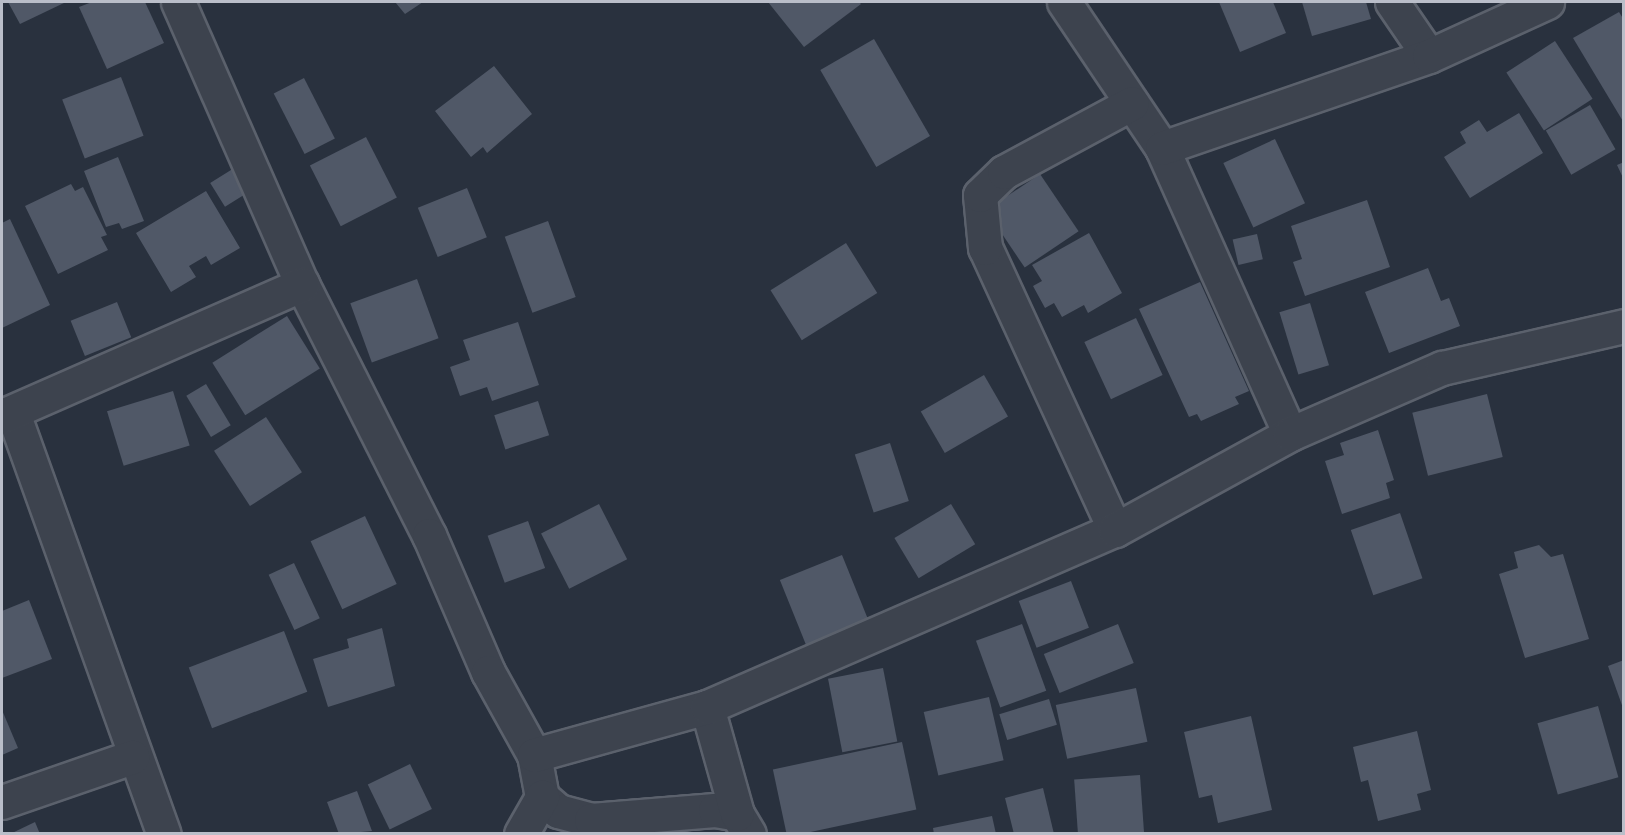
<!DOCTYPE html>
<style>
body{margin:0}
#map{position:relative;width:1625px;height:835px;overflow:hidden;background:#29313e;font-family:Signika,sans-serif}
div>[style]{position:absolute}
.building>*{inset:0;background:#505867;transform-origin:0 0}
.roads{filter:drop-shadow(2px 0 #5b616c) drop-shadow(-2px 0 #5b616c) drop-shadow(0 2px #5b616c) drop-shadow(0 -2px #5b616c)}
.minor>*{height:33px;margin:-16.5px;padding:0 16.5px;transform-origin:16.5px;border-radius:16.5px;background:#3d434e}
span{translate:-50% -50%;white-space:nowrap;text-align:center;line-height:1.15;-webkit-text-stroke:6px #222834;paint-order:stroke}
.frame{position:absolute;inset:0;border:3px solid #babec9;pointer-events:none}
</style>
<div id="map">
<div class="building">
<div style="clip-path:polygon(8px 2px,66px 2px,20px 24px)"></div>
<div style="clip-path:polygon(92px 2px,145px 2px,164px 43px,107px 69px,79px 7px)"></div>
<div style="clip-path:polygon(395px 2px,423px 2px,405px 14px)"></div>
<div style="clip-path:polygon(768px 2px,859px 2px,861px 4px,804px 47px)"></div>
<div style="clip-path:polygon(1219px 2px,1273px 2px,1286px 33px,1240px 52px)"></div>
<div style="clip-path:polygon(1302px 2px,1366px 2px,1371px 19px,1312px 36px)"></div>
<div style="clip-path:polygon(1619px 12px,1624px 20px,1624px 123px,1573px 38px)"></div>
<div style="left:874px;top:39px;width:112px;height:62px;rotate:60deg"></div>
<div style="left:1555px;top:41px;width:69px;height:58px;rotate:57deg"></div>
<div style="clip-path:polygon(494px 66px,532px 114px,487px 153px,483px 147px,471px 157px,435px 111px)"></div>
<div style="left:121px;top:77px;width:63px;height:63px;rotate:69deg"></div>
<div style="left:304px;top:78px;width:68px;height:34px;rotate:63deg"></div>
<div style="left:1590px;top:105px;width:51px;height:51px;rotate:60deg"></div>
<div style="clip-path:polygon(1519px 113px,1543px 153px,1470px 198px,1444px 157px,1466px 143px,1460px 132px,1479px 120px,1487px 132px)"></div>
<div style="left:366px;top:137px;width:68px;height:63px;rotate:63deg"></div>
<div style="left:1275px;top:139px;width:71px;height:57px;rotate:65deg"></div>
<div style="clip-path:polygon(118px 157px,144px 221px,122px 229px,119px 223px,106px 227px,84px 171px)"></div>
<div style="clip-path:polygon(1624px 162px,1624px 180px,1617px 165px)"></div>
<div style="left:239px;top:165px;width:28px;height:34px;rotate:58deg"></div>
<div style="left:1040px;top:174px;width:69px;height:65px;rotate:56deg"></div>
<div style="clip-path:polygon(71px 184px,75px 191px,83px 187px,107px 235px,101px 237px,108px 250px,58px 274px,25px 206px)"></div>
<div style="left:467px;top:188px;width:53px;height:53px;rotate:68deg"></div>
<div style="clip-path:polygon(206px 191px,240px 248px,211px 265px,206px 256px,189px 266px,196px 277px,171px 292px,136px 233px)"></div>
<div style="clip-path:polygon(1367px 200px,1390px 267px,1305px 296px,1293px 262px,1302px 259px,1291px 226px)"></div>
<div style="clip-path:polygon(10px 219px,50px 305px,2px 328px,2px 223px)"></div>
<div style="left:548px;top:221px;width:81px;height:46px;rotate:70deg"></div>
<div style="clip-path:polygon(1089px 233px,1122px 293px,1088px 313px,1084px 305px,1062px 317px,1054px 303px,1045px 308px,1033px 286px,1042px 281px,1032px 265px)"></div>
<div style="left:1257px;top:234px;width:26px;height:25px;rotate:77deg"></div>
<div style="left:846px;top:243px;width:59px;height:89px;rotate:58deg"></div>
<div style="clip-path:polygon(1428px 268px,1441px 301px,1449px 298px,1460px 326px,1389px 353px,1365px 292px)"></div>
<div style="left:417px;top:279px;width:63px;height:71px;rotate:70deg"></div>
<div style="clip-path:polygon(1200px 282px,1249px 391px,1235px 397px,1239px 404px,1201px 421px,1197px 414px,1189px 417px,1139px 309px)"></div>
<div style="left:117px;top:302px;width:38px;height:50px;rotate:68deg"></div>
<div style="left:1310px;top:303px;width:65px;height:32px;rotate:73deg"></div>
<div style="left:287px;top:316px;width:62px;height:88px;rotate:58deg"></div>
<div style="left:1136px;top:318px;width:63px;height:57px;rotate:65deg"></div>
<div style="clip-path:polygon(518px 322px,539px 385px,492px 401px,487px 387px,460px 396px,450px 367px,470px 360px,463px 340px)"></div>
<div style="left:984px;top:375px;width:48px;height:73px;rotate:60deg"></div>
<div style="left:206px;top:384px;width:48px;height:23px;rotate:59deg"></div>
<div style="left:173px;top:391px;width:57px;height:69px;rotate:73deg"></div>
<div style="left:1487px;top:394px;width:65px;height:77px;rotate:76deg"></div>
<div style="left:538px;top:401px;width:36px;height:46px;rotate:72deg"></div>
<div style="left:266px;top:417px;width:66px;height:62px;rotate:57deg"></div>
<div style="clip-path:polygon(1378px 430px,1394px 480px,1386px 483px,1390px 498px,1342px 514px,1325px 461px,1344px 455px,1340px 443px)"></div>
<div style="left:890px;top:443px;width:61px;height:37px;rotate:72deg"></div>
<div style="left:599px;top:504px;width:62px;height:65px;rotate:63deg"></div>
<div style="left:951px;top:504px;width:47px;height:66px;rotate:59deg"></div>
<div style="left:1400px;top:513px;width:69px;height:52px;rotate:71deg"></div>
<div style="left:365px;top:516px;width:75px;height:60px;rotate:65deg"></div>
<div style="left:528px;top:521px;width:50px;height:43px;rotate:70deg"></div>
<div style="clip-path:polygon(1539px 545px,1551px 557px,1563px 554px,1589px 639px,1525px 658px,1499px 574px,1518px 568px,1514px 552px)"></div>
<div style="left:842px;top:555px;width:78px;height:67px;rotate:68deg"></div>
<div style="left:294px;top:563px;width:61px;height:28px;rotate:65deg"></div>
<div style="left:1071px;top:581px;width:50px;height:56px;rotate:69deg"></div>
<div style="clip-path:polygon(29px 600px,52px 659px,2px 678px,2px 611px)"></div>
<div style="left:1022px;top:624px;width:71px;height:49px;rotate:70deg"></div>
<div style="left:1118px;top:624px;width:42px;height:80px;rotate:68deg"></div>
<div style="clip-path:polygon(382px 628px,395px 686px,328px 707px,313px 659px,349px 648px,347px 639px)"></div>
<div style="left:284px;top:631px;width:65px;height:102px;rotate:69deg"></div>
<div style="clip-path:polygon(1624px 660px,1624px 708px,1623px 708px,1608px 666px)"></div>
<div style="left:883px;top:668px;width:75px;height:56px;rotate:79deg"></div>
<div style="left:1136px;top:688px;width:55px;height:82px;rotate:78deg"></div>
<div style="left:989px;top:697px;width:65px;height:67px;rotate:77deg"></div>
<div style="left:1049px;top:699px;width:27px;height:52px;rotate:73deg"></div>
<div style="left:1598px;top:706px;width:74px;height:63px;rotate:74deg"></div>
<div style="clip-path:polygon(2px 710px,18px 748px,2px 755px)"></div>
<div style="clip-path:polygon(1251px 716px,1272px 810px,1218px 823px,1212px 795px,1199px 798px,1184px 732px)"></div>
<div style="clip-path:polygon(1417px 731px,1431px 790px,1417px 794px,1421px 810px,1378px 821px,1368px 780px,1361px 782px,1353px 747px)"></div>
<div style="left:902px;top:742px;width:69px;height:132px;rotate:78deg"></div>
<div style="left:410px;top:764px;width:50px;height:47px;rotate:64deg"></div>
<div style="left:1140px;top:775px;width:59px;height:66px;rotate:86deg"></div>
<div style="clip-path:polygon(1043px 788px,1054px 834px,1014px 834px,1005px 798px)"></div>
<div style="clip-path:polygon(357px 791px,372px 831px,339px 834px,327px 802px)"></div>
<div style="clip-path:polygon(992px 816px,996px 834px,934px 834px,933px 828px)"></div>
<div style="clip-path:polygon(35px 822px,40px 834px,10px 834px)"></div>
</div>
<div class="roads">
<div class="minor">
<div style="left:178px;top:2px;width:308px;rotate:66.3deg"></div>
<div style="left:302px;top:284px;width:281px;rotate:63.2deg"></div>
<div style="left:429px;top:535px;width:149px;rotate:66.7deg"></div>
<div style="left:488px;top:672px;width:95px;rotate:61deg"></div>
<div style="left:534px;top:755px;width:43px;rotate:79.2deg"></div>
<div style="left:542px;top:797px;width:21px;rotate:41deg"></div>
<div style="left:558px;top:811px;width:34px;rotate:15deg"></div>
<div style="left:591px;top:820px;width:124px;rotate:-4.6deg"></div>
<div style="left:715px;top:810px;width:22px;rotate:10deg"></div>
<div style="left:737px;top:814px;width:23px;rotate:59deg"></div>
<div style="left:1064px;top:2px;width:176px;rotate:56.1deg"></div>
<div style="left:1162px;top:148px;width:313px;rotate:65.9deg"></div>
<div style="left:1392px;top:2px;width:65px;rotate:55.6deg"></div>
<div style="left:1162px;top:148px;width:282px;rotate:-19deg"></div>
<div style="left:1429px;top:56px;width:130px;rotate:-24.6deg"></div>
<div style="left:13px;top:413px;width:447px;rotate:70.3deg"></div>
<div style="left:2px;top:416px;width:328px;rotate:-23.7deg"></div>
<div style="left:1115px;top:530px;width:311px;rotate:-114.7deg"></div>
<div style="left:985px;top:248px;width:53px;rotate:-95.4deg"></div>
<div style="left:980px;top:195px;width:33px;rotate:-44deg"></div>
<div style="left:1004px;top:172px;width:145px;rotate:-28.3deg"></div>
<div style="left:707px;top:707px;width:111px;rotate:74.3deg"></div>
<div style="left:534px;top:755px;width:180px;rotate:-15.5deg"></div>
<div style="left:707px;top:707px;width:445px;rotate:-23.5deg"></div>
<div style="left:1115px;top:530px;width:200px;rotate:-28.7deg"></div>
<div style="left:1290px;top:434px;width:166px;rotate:-23.5deg"></div>
<div style="left:1442px;top:368px;width:187px;rotate:-13deg"></div>
<div style="left:2px;top:802px;width:138px;rotate:-19.1deg"></div>
<div style="left:521px;top:834px;width:43px;rotate:-60.4deg"></div>
</div>
</div>
<div class="frame"></div>
</div>
